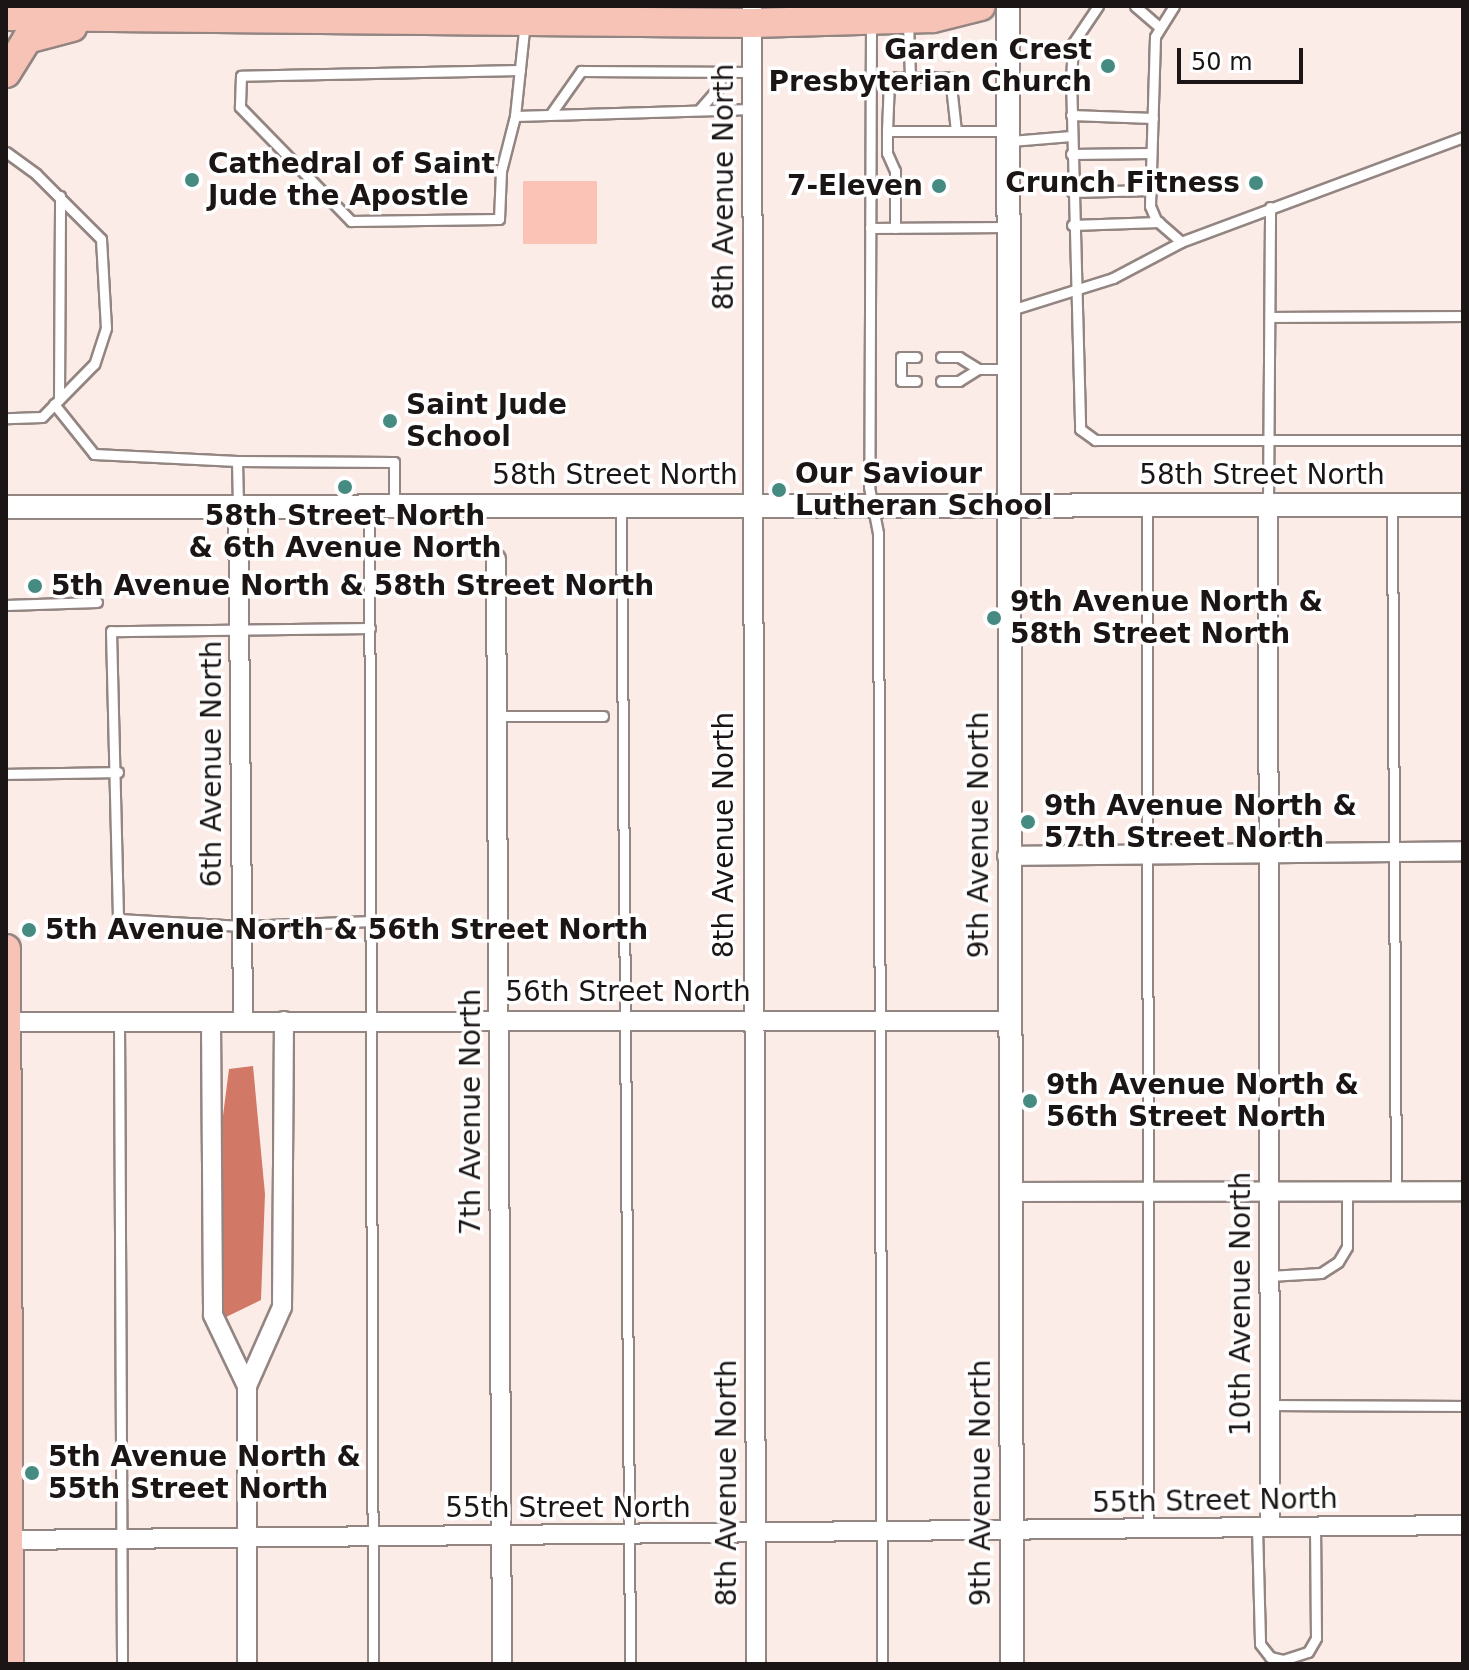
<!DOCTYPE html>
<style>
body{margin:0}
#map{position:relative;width:1469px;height:1670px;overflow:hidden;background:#fbece8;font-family:"DejaVu Sans",sans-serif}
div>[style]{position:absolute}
.green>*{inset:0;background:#fbc3b6;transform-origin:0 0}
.water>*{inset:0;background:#d17966}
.roads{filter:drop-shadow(2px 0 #938581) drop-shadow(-2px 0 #938581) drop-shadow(0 2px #938581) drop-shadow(0 -2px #938581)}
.service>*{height:9px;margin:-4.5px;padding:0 4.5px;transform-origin:4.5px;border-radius:4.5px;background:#fff}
.minor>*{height:18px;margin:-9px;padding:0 9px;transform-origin:9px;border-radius:9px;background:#fff}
.tertiary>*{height:22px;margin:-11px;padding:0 11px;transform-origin:11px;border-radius:11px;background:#fff}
.primary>*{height:28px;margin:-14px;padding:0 14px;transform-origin:14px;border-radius:14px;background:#f8c3b7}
.dots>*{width:22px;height:22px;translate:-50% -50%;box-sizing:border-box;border:4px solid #fff;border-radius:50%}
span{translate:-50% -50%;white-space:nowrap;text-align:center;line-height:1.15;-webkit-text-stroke:7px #fff;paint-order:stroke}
.poi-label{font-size:28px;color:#1b1615;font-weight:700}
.right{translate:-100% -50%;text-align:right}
.left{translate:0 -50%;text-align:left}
.street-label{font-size:28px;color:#1b1615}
.frame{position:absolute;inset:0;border:8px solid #1b1615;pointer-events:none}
.scale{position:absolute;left:1177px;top:48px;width:126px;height:36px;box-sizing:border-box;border:4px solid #1b1615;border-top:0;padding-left:10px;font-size:24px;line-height:28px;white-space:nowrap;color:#1b1615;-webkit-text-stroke:6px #fff;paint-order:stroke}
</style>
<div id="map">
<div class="green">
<div style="left:523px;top:181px;width:74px;height:63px"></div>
</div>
<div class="water">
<div style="clip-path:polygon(253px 1066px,265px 1194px,261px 1300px,224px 1318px,219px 1277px,220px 1139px,229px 1069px)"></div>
</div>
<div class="roads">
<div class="service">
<div style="left:1098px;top:6px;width:45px;rotate:124deg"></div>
<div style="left:1073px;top:43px;width:35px;rotate:93deg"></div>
<div style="left:1071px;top:78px;width:351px;rotate:88.5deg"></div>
<div style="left:1080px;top:429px;width:19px;rotate:36deg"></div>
<div style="left:1095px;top:440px;width:368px"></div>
<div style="left:1135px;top:6px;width:30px;rotate:41deg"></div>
<div style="left:1174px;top:6px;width:36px;rotate:122deg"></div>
<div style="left:1155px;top:37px;width:169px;rotate:91.7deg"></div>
<div style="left:1150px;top:206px;width:15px;rotate:67deg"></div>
<div style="left:1156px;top:220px;width:33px;rotate:41deg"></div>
<div style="left:871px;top:24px;width:463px;rotate:90.2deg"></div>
<div style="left:869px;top:487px;width:47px;rotate:78.9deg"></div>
<div style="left:878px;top:533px;width:1131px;rotate:89.8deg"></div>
<div style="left:908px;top:24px;width:53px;rotate:87.8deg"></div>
<div style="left:520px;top:70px;width:279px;rotate:178.8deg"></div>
<div style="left:241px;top:76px;width:31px;rotate:92deg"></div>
<div style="left:240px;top:107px;width:159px;rotate:45.8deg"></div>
<div style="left:351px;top:221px;width:148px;rotate:-0.8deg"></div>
<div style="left:499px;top:219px;width:48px;rotate:-87.6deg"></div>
<div style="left:501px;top:171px;width:57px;rotate:-75.7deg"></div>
<div style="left:515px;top:116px;width:96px;rotate:-84deg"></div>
<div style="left:525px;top:21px;width:15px;rotate:-94deg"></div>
<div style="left:699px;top:110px;width:30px;rotate:-49deg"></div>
<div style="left:719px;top:87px;width:15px;rotate:-82deg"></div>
<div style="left:550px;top:115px;width:54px;rotate:-54.8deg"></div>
<div style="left:581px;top:71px;width:171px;rotate:0.3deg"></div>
<div style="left:1071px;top:115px;width:82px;rotate:2.1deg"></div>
<div style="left:515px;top:116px;width:237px;rotate:-1.7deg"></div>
<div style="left:887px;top:131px;width:22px;rotate:90deg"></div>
<div style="left:887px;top:153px;width:20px;rotate:66deg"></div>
<div style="left:895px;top:171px;width:57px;rotate:90deg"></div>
<div style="left:956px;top:131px;width:54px;rotate:-96.3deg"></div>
<div style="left:950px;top:77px;width:54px;rotate:180deg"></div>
<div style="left:896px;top:77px;width:8px;rotate:150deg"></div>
<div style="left:889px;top:81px;width:50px;rotate:92.3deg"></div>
<div style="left:887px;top:131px;width:121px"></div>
<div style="left:1011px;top:141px;width:60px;rotate:-4.8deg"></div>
<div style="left:6px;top:152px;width:37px;rotate:36deg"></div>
<div style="left:36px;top:174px;width:92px;rotate:45deg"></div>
<div style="left:101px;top:239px;width:89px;rotate:86.8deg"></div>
<div style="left:106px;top:328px;width:38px;rotate:108deg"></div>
<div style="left:94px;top:364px;width:74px;rotate:134.5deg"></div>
<div style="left:42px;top:417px;width:36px;rotate:178deg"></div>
<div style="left:1071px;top:154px;width:80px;rotate:-0.7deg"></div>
<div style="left:1072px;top:192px;width:79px;rotate:-1.5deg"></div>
<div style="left:1072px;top:225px;width:87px;rotate:-2deg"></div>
<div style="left:870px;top:228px;width:137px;rotate:-0.4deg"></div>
<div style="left:1011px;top:310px;width:107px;rotate:-17.4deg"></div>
<div style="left:1113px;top:278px;width:77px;rotate:-27.9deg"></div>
<div style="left:1181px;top:242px;width:301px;rotate:-20.4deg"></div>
<div style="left:1270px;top:317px;width:193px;rotate:-0.3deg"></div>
<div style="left:916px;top:357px;width:15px;rotate:180deg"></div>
<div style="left:901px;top:357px;width:24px;rotate:90deg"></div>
<div style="left:901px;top:381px;width:15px"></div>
<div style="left:941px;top:357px;width:18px"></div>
<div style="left:959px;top:357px;width:22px;rotate:32deg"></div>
<div style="left:978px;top:369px;width:22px;rotate:148deg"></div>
<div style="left:959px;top:381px;width:18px;rotate:180deg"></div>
<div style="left:978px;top:369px;width:30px"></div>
<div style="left:59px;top:399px;width:203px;rotate:-89.7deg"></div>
<div style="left:54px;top:404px;width:64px;rotate:51.3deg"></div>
<div style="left:94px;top:454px;width:143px;rotate:2.8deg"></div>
<div style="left:237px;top:461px;width:45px;rotate:88.7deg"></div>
<div style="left:237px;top:461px;width:157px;rotate:0.4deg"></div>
<div style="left:394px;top:462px;width:43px;rotate:90deg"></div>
<div style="left:1147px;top:505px;width:1025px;rotate:89.94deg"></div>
<div style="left:1268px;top:505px;width:298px;rotate:-89.6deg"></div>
<div style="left:1392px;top:505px;width:687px;rotate:89.67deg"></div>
<div style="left:369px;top:507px;width:1157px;rotate:89.8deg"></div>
<div style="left:621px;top:508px;width:1156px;rotate:89.55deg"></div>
<div style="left:6px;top:605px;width:91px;rotate:-1.9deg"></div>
<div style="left:370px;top:628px;width:259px;rotate:179.3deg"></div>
<div style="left:111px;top:631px;width:288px;rotate:88.6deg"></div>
<div style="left:118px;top:919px;width:124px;rotate:3.2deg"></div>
<div style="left:242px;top:926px;width:130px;rotate:-2.2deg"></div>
<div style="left:497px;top:716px;width:106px"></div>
<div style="left:6px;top:774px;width:112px;rotate:-1deg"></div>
<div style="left:119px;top:1022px;width:642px;rotate:89.73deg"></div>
<div style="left:1269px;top:1276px;width:52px;rotate:-3.3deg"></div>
<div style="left:1321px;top:1273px;width:20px;rotate:-33deg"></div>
<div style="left:1338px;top:1262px;width:17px;rotate:-59deg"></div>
<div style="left:1347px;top:1247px;width:55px;rotate:-90deg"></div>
<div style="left:1269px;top:1405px;width:194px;rotate:0.3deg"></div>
<div style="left:1257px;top:1527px;width:117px;rotate:88.5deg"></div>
<div style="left:1260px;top:1644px;width:16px;rotate:52deg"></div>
<div style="left:1270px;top:1657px;width:13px;rotate:13deg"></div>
<div style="left:1283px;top:1660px;width:26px;rotate:-18deg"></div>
<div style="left:1308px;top:1652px;width:16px;rotate:-60deg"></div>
<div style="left:1316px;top:1638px;width:112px;rotate:-90.5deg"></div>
</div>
<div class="minor">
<div style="left:752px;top:6px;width:1658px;rotate:89.86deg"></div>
<div style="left:1268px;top:505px;width:1021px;rotate:89.89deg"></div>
<div style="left:238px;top:506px;width:516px;rotate:89.44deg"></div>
<div style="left:496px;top:559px;width:1105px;rotate:89.69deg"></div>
<div style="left:1007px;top:856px;width:456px;rotate:-0.6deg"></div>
<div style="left:6px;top:1022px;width:1005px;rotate:-0.06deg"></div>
<div style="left:211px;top:1022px;width:293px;rotate:89.6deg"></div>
<div style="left:213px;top:1315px;width:79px;rotate:64.4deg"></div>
<div style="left:1010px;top:1192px;width:453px;rotate:-0.1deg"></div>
<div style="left:9px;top:1540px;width:1454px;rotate:-0.59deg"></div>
<div style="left:247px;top:1664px;width:278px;rotate:-90deg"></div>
<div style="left:247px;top:1386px;width:86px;rotate:-66.1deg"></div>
<div style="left:282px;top:1307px;width:286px;rotate:-89.6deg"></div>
</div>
<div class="tertiary">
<div style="left:1008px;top:6px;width:1658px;rotate:89.86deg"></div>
<div style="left:6px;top:507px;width:1457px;rotate:-0.08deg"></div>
</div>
<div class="primary">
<div style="left:6px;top:16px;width:746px;rotate:0.54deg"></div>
<div style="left:752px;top:23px;width:181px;rotate:-1.6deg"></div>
<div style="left:933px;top:18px;width:49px;rotate:-14deg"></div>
<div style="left:6px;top:73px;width:40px;rotate:-58deg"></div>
<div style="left:27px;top:39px;width:47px;rotate:-14.9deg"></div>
<div style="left:6px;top:949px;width:715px;rotate:89.76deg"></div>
</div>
</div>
<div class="dots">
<div style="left:1108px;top:66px;background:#468b81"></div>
<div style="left:192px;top:180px;background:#468b81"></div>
<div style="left:1256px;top:183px;background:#468b81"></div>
<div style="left:939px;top:186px;background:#468b81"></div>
<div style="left:390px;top:421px;background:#468b81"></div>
<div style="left:345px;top:487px;background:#468b81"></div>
<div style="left:779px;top:490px;background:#468b81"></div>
<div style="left:35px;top:586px;background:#468b81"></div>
<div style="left:994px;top:618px;background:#468b81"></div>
<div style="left:1028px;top:822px;background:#468b81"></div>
<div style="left:29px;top:930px;background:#468b81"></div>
<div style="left:1030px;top:1101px;background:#468b81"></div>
<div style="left:32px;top:1473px;background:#468b81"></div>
</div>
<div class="poi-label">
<span class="right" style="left:1092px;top:66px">Garden Crest<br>Presbyterian Church</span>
<span class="left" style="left:208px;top:180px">Cathedral of Saint<br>Jude the Apostle</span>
<span class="right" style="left:1240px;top:183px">Crunch Fitness</span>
<span class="right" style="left:923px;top:186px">7-Eleven</span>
<span class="left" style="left:406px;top:421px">Saint Jude<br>School</span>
<span class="left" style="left:795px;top:490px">Our Saviour<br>Lutheran School</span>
<span style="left:345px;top:532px">58th Street North<br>&amp; 6th Avenue North</span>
<span class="left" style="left:51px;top:586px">5th Avenue North &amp; 58th Street North</span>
<span class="left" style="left:1010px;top:618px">9th Avenue North &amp;<br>58th Street North</span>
<span class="left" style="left:1044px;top:822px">9th Avenue North &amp;<br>57th Street North</span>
<span class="left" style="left:45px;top:930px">5th Avenue North &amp; 56th Street North</span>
<span class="left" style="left:1046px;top:1101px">9th Avenue North &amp;<br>56th Street North</span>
<span class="left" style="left:48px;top:1473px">5th Avenue North &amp;<br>55th Street North</span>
</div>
<div class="street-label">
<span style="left:724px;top:187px;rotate:-90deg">8th Avenue North</span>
<span style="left:615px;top:475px">58th Street North</span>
<span style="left:1262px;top:475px">58th Street North</span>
<span style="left:212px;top:764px;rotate:-90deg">6th Avenue North</span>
<span style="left:724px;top:835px;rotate:-90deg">8th Avenue North</span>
<span style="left:979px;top:835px;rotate:-90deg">9th Avenue North</span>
<span style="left:628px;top:992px">56th Street North</span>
<span style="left:471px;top:1112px;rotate:-90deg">7th Avenue North</span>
<span style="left:1241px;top:1304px;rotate:-90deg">10th Avenue North</span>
<span style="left:727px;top:1483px;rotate:-90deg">8th Avenue North</span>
<span style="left:981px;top:1483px;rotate:-90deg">9th Avenue North</span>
<span style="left:1215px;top:1501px;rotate:-1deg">55th Street North</span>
<span style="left:568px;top:1508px">55th Street North</span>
</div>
<div class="frame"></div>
<div class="scale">50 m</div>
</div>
